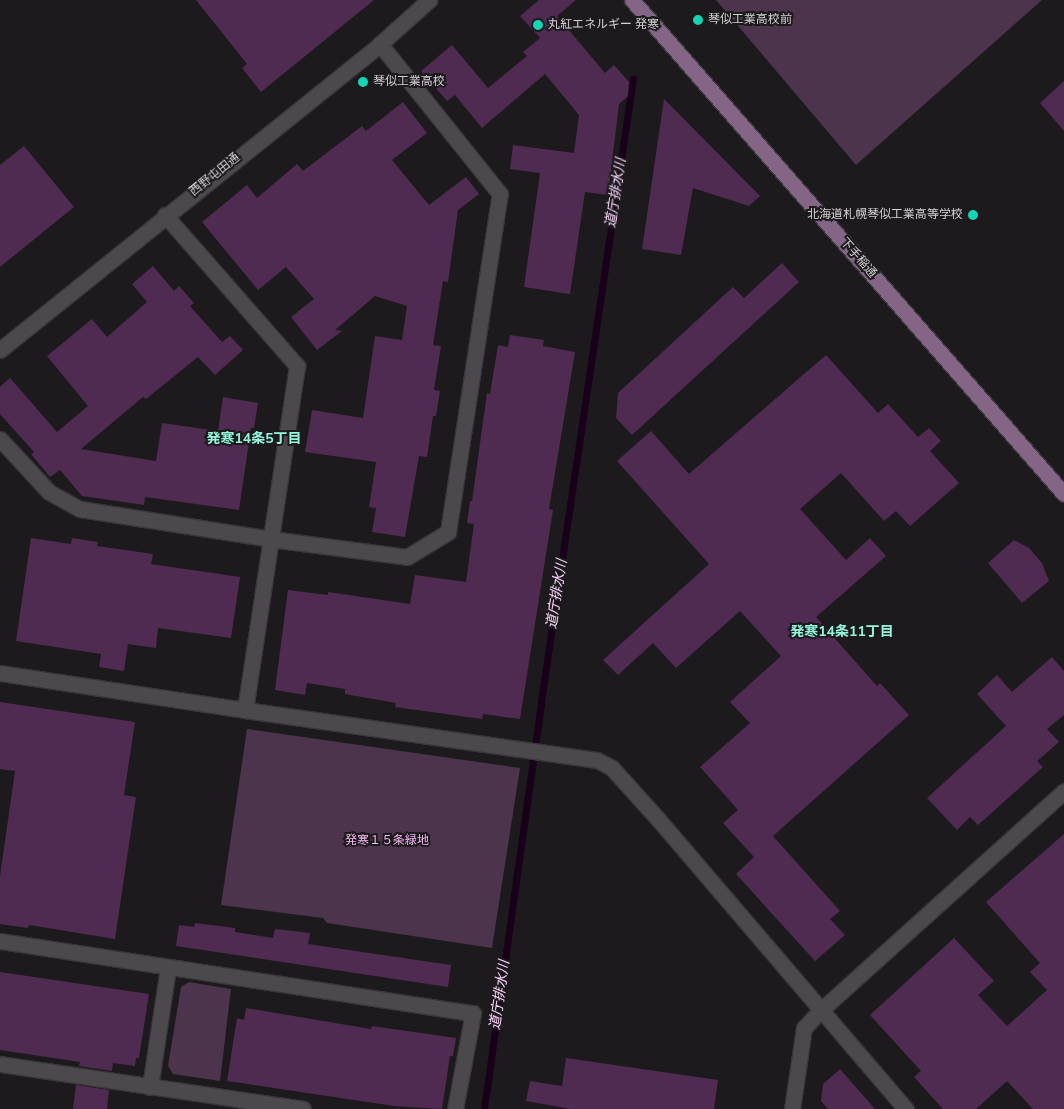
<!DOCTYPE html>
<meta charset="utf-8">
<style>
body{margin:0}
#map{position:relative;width:1064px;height:1109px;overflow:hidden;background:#1d1a1d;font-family:"Nunito Sans","Noto Sans JP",sans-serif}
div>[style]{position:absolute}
.green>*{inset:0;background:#4b344c}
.stream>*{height:7px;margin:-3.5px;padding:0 3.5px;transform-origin:3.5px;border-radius:3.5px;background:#18001a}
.building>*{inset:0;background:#4f2a51}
.roads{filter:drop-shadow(1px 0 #383638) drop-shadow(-1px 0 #383638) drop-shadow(0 1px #383638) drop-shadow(0 -1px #383638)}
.minor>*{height:15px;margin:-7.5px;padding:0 7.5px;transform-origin:7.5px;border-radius:7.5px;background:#4c494c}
.major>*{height:15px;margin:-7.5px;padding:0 7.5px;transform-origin:7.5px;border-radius:7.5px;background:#846586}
.dots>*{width:14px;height:14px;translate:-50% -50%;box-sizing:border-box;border:2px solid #1d1a1d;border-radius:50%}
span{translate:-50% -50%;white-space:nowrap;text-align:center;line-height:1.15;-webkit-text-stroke:4px #1d1a1d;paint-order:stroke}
.poi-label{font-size:12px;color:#d3d1d3}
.left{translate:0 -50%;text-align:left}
.right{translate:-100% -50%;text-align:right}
.street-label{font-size:12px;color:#d3d1d3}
.park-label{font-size:12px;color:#f8b9f9}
.water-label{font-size:14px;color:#fbd5fc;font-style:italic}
.neighbourhood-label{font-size:14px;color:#93f6dc;font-weight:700}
</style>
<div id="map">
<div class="green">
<div style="clip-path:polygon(716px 0,1042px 0,856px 165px)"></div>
<div style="clip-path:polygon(247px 729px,520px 768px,492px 948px,327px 923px,323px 918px,221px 905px)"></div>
<div style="clip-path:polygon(189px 982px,231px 989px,220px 1081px,173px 1074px,168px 1066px,181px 987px)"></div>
</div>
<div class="stream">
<div style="left:484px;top:1109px;width:412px;rotate:-82deg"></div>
<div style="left:541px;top:701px;width:629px;rotate:-81.59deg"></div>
</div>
<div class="building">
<div style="clip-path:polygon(196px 0,374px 0,261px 92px,242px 68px,247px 64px)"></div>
<div style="clip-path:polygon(539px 0,576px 0,557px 16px,605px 73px,614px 65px,629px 82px,628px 96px,619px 104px,608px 195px,585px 192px,570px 294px,524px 287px,540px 173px,510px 169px,513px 145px,574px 153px,579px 115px,545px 74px,482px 128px,455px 95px,447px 101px,421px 71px,452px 45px,488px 88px,527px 56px,523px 52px,540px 38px,520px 16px)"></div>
<div style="clip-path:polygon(1064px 81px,1064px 131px,1040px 103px)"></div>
<div style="clip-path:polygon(664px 99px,760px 196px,749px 206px,693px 188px,681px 255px,642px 249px)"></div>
<div style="clip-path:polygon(403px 102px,427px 133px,392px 160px,429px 205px,466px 177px,479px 194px,458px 210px,448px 282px,443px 281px,433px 345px,441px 346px,434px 390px,440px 391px,436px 416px,433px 416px,427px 457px,419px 456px,405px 537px,372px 532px,376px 508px,369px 507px,376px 462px,305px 452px,312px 410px,363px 418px,375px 336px,402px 340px,407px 306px,375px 296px,335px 330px,342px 331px,317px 350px,291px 317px,314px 299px,286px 267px,258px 290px,202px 222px,247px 185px,257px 198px,297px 164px,303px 171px,362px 126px,366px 131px)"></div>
<div style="clip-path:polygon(24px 146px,74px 207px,0 267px,0 165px)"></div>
<div style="clip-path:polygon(782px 263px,799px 282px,632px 435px,616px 418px,618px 393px,733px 287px,744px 298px)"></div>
<div style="clip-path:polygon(153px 266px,174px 291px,179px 286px,194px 303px,190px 306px,222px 342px,230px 336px,243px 350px,215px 375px,198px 357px,146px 399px,143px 397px,81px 449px,156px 461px,162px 423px,218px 431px,223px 397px,258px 403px,254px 428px,251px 428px,239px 510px,145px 497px,144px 505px,82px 496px,60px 470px,50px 477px,31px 454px,34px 452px,0 414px,0 387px,10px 378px,57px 432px,88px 406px,47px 356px,92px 319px,107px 337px,147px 302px,132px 284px)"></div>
<div style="clip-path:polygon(510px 335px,544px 340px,543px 346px,575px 352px,549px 509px,553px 510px,520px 719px,483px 714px,482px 719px,395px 707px,396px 703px,345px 694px,345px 689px,307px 683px,305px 695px,275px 690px,288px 590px,328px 595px,328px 592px,410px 604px,415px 575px,466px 582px,474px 524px,467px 523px,470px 501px,472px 501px,487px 393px,490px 394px,498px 345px,508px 347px)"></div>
<div style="clip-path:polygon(826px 355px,878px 413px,888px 404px,918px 437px,929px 428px,941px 441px,930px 451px,959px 483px,910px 526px,896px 511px,884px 521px,841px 473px,800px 509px,846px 560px,870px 538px,886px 556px,816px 617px,877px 686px,880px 683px,909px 715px,773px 836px,840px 911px,830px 919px,845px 935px,815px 961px,736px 874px,754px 857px,723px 823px,738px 810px,700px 767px,750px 723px,730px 702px,781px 656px,740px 611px,676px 668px,653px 643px,618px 675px,603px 660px,709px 564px,617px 461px,651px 431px,689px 474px)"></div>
<div style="clip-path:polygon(31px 538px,71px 544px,72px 538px,98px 542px,97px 546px,153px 554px,151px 564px,240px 577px,231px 638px,158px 628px,156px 648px,128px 644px,124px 671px,99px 667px,101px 654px,16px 641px)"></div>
<div style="clip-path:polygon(1014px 540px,1029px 548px,1042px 563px,1049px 581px,1022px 603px,988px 563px)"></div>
<div style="clip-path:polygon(1052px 657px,1064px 671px,1064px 715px,1047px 729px,1059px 742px,1037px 761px,1043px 767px,978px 825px,970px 817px,957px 830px,927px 798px,1006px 726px,977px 694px,997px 675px,1012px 692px)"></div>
<div style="clip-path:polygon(0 702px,135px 722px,124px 795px,136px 797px,115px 939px,29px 925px,28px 928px,0 924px,0 876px,15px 771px,0 769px)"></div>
<div style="clip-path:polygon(1064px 834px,1064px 1109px,1033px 1109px,1007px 1081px,976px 1109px,943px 1109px,914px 1077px,921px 1071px,870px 1015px,954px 938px,994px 981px,978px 995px,1007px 1026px,1047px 990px,1030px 972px,1040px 963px,986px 902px)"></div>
<div style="clip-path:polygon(195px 923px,235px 928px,235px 932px,273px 938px,275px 929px,310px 933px,308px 944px,451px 965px,448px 987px,176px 946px,179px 925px,194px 927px)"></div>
<div style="clip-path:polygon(0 972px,149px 994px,139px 1058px,136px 1058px,135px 1066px,113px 1063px,112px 1071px,79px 1066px,80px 1062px,0 1050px)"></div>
<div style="clip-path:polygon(246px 1008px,371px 1029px,372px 1026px,456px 1038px,453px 1056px,450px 1056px,442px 1109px,394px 1106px,227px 1081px,237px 1018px,244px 1020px)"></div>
<div style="clip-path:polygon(566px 1058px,718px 1080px,714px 1109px,571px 1109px,526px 1101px,530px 1081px,562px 1086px)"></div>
<div style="clip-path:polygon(840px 1069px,875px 1109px,828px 1109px,821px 1101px,823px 1084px)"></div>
<div style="clip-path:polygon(76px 1085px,109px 1090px,107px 1109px,73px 1109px)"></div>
</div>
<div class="roads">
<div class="minor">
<div style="left:165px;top:215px;width:201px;rotate:48.8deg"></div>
<div style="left:297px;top:366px;width:348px;rotate:98.6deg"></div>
<div style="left:0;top:350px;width:488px;rotate:-38.8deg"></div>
<div style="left:380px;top:44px;width:66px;rotate:-41.9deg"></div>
<div style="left:0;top:439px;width:72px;rotate:47.2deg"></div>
<div style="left:49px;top:492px;width:35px;rotate:29deg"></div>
<div style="left:80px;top:509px;width:193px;rotate:8.9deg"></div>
<div style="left:271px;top:539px;width:137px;rotate:7.5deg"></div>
<div style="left:407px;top:557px;width:48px;rotate:-31.4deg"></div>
<div style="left:448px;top:532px;width:342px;rotate:-81.3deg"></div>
<div style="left:500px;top:194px;width:192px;rotate:-128.7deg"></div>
<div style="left:0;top:673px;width:248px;rotate:8.6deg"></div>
<div style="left:245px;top:710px;width:356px;rotate:8.1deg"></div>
<div style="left:597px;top:760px;width:17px;rotate:28deg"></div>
<div style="left:612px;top:768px;width:69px;rotate:48deg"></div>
<div style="left:658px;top:819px;width:382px;rotate:49.5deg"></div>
<div style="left:0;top:941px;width:478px;rotate:8.7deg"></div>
<div style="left:473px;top:1013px;width:98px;rotate:100.6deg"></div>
<div style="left:0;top:1064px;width:306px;rotate:8.4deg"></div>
<div style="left:150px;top:1087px;width:120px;rotate:-81.4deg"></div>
<div style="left:792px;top:1109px;width:82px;rotate:-81.6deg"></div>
<div style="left:804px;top:1028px;width:25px;rotate:-47deg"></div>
<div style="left:821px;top:1010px;width:327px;rotate:-42deg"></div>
</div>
<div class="major">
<div style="left:632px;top:0;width:656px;rotate:48.83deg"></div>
</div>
</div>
<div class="dots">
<div style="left:698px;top:20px;background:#14d5b3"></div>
<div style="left:538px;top:25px;background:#14d5b3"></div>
<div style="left:363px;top:82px;background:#14d5b3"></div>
<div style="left:973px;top:215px;background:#14d5b3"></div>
</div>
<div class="poi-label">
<span class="left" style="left:708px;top:20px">琴似工業高校前</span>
<span class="left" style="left:548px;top:25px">丸紅エネルギー 発寒</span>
<span class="left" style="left:373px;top:82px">琴似工業高校</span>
<span class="right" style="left:963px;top:215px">北海道札幌琴似工業高等学校</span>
</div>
<div class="street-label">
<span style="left:215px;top:175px;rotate:-39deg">西野屯田通</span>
<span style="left:858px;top:258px;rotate:49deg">下手稲通</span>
</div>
<div class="park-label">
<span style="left:387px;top:841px">発寒１５条緑地</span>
</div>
<div class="water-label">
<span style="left:616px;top:193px;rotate:-81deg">道庁排水川</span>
<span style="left:557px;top:594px;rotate:-81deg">道庁排水川</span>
<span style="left:500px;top:995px;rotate:-82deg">道庁排水川</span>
</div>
<div class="neighbourhood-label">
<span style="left:254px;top:439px">発寒14条5丁目</span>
<span style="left:842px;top:632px">発寒14条11丁目</span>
</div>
</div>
